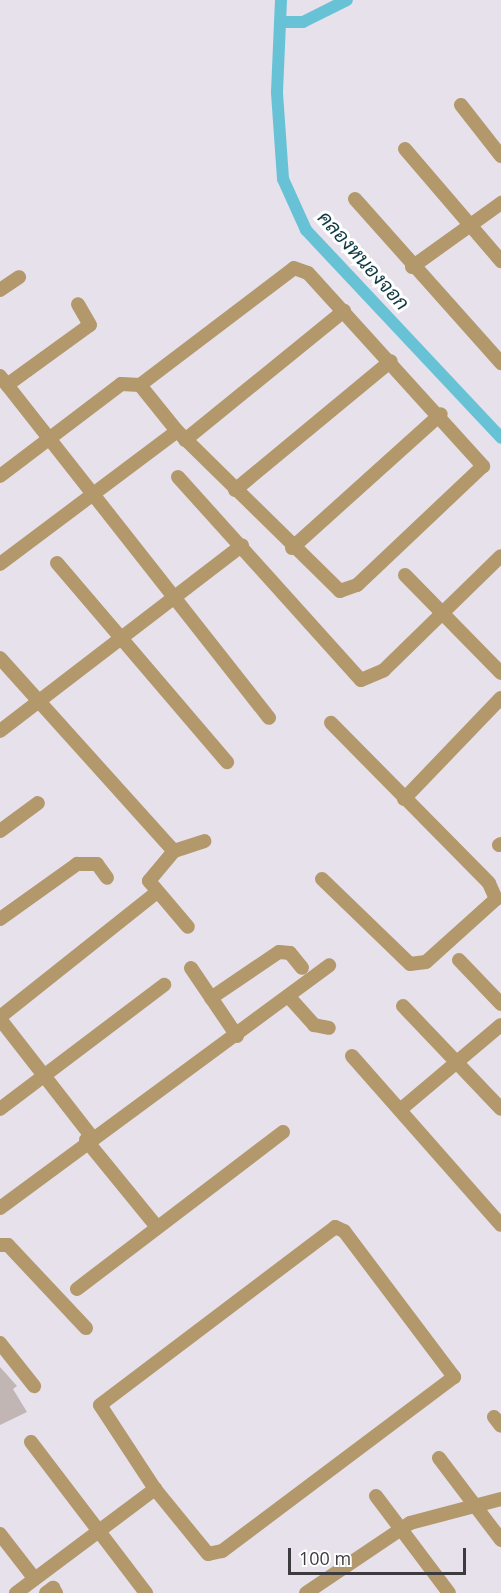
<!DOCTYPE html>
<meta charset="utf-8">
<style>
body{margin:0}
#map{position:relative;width:501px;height:1593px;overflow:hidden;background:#e6e1ea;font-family:"Open Sans",Sarabun,sans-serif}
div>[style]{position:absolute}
.canal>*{height:12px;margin:-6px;padding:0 6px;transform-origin:6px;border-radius:6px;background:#68c2d6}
.building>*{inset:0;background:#c2b6b5}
.minor>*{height:14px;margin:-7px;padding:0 7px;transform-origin:7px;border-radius:7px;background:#b3986c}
span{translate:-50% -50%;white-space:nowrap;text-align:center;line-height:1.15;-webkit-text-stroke:6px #fff;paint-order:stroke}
.water-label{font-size:20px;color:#0f3a43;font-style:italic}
.scale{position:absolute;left:288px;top:1548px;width:178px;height:27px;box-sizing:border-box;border:3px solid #3d3b3f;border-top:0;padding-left:8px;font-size:18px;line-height:21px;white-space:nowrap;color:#3d3b3f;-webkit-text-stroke:4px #fff;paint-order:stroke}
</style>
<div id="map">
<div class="canal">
<div style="left:281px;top:0;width:93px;rotate:92.5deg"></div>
<div style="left:277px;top:93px;width:86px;rotate:86deg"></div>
<div style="left:283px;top:179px;width:56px;rotate:65.7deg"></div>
<div style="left:306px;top:230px;width:285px;rotate:46.8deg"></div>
<div style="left:280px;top:22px;width:23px"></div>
<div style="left:303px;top:22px;width:49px;rotate:-26.6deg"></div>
</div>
<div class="building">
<div style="clip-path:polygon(0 1367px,17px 1386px,13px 1389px,27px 1412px,0 1425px)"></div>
</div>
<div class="minor">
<div style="left:461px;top:105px;width:65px;rotate:51.9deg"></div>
<div style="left:405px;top:149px;width:148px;rotate:49.4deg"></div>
<div style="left:355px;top:199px;width:220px;rotate:48.3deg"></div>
<div style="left:412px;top:267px;width:110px;rotate:-35.7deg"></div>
<div style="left:0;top:290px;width:23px;rotate:-34deg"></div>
<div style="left:0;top:376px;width:435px;rotate:51.8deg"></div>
<div style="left:7px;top:385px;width:102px;rotate:-35.9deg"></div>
<div style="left:90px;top:325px;width:24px;rotate:-120deg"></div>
<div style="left:185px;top:440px;width:205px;rotate:-39.1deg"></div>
<div style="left:0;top:476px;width:152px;rotate:-37.2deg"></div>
<div style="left:121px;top:384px;width:19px;rotate:3deg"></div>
<div style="left:178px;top:477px;width:273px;rotate:48deg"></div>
<div style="left:361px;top:680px;width:25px;rotate:-23deg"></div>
<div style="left:384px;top:670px;width:163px;rotate:-44.3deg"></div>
<div style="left:235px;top:490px;width:202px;rotate:-39.6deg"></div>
<div style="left:292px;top:548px;width:200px;rotate:-42deg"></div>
<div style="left:57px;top:563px;width:262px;rotate:49.5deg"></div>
<div style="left:0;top:564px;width:221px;rotate:-36.9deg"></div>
<div style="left:177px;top:431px;width:59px;rotate:-128.8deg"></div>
<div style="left:140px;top:385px;width:193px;rotate:-37.2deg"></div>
<div style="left:294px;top:268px;width:15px;rotate:20deg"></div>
<div style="left:308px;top:273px;width:261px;rotate:47.8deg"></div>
<div style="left:483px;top:466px;width:173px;rotate:136.6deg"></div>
<div style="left:357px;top:585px;width:18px;rotate:161deg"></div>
<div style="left:340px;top:591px;width:228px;rotate:-135.5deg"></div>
<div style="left:405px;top:575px;width:137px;rotate:45.6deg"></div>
<div style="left:0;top:658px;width:260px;rotate:48deg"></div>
<div style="left:174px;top:851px;width:39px;rotate:130deg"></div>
<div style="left:149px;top:881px;width:60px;rotate:49.7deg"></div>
<div style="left:0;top:731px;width:305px;rotate:-37.5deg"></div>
<div style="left:404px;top:799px;width:140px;rotate:-46.2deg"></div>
<div style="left:0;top:831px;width:47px;rotate:-36.4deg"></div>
<div style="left:499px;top:845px;width:2px;rotate:-27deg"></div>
<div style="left:174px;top:851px;width:32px;rotate:-18deg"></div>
<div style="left:322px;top:879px;width:122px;rotate:44deg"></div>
<div style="left:410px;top:964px;width:16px;rotate:-7deg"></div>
<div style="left:426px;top:962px;width:94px;rotate:-42deg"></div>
<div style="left:496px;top:899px;width:17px;rotate:-114deg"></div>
<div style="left:489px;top:883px;width:225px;rotate:-134.6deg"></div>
<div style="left:0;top:919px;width:95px;rotate:-35.5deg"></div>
<div style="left:77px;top:864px;width:20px"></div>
<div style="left:97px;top:864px;width:17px;rotate:54deg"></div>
<div style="left:459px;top:960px;width:61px;rotate:46.3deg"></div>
<div style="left:191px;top:968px;width:82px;rotate:55.9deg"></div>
<div style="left:289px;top:997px;width:38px;rotate:48deg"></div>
<div style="left:314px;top:1025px;width:15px;rotate:11deg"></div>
<div style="left:211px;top:998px;width:82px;rotate:-34.1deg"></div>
<div style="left:279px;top:952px;width:11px;rotate:5deg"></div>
<div style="left:290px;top:953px;width:19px;rotate:51deg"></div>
<div style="left:403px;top:1006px;width:142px;rotate:46.4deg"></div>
<div style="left:0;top:1017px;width:201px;rotate:-38.5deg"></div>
<div style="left:0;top:1019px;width:148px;rotate:52.1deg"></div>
<div style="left:352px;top:1056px;width:225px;rotate:48.6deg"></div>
<div style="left:0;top:1109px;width:206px;rotate:-37.1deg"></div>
<div style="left:400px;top:1110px;width:132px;rotate:-40.1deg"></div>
<div style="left:86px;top:1140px;width:112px;rotate:50.8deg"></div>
<div style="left:0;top:1208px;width:409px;rotate:-36.4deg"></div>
<div style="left:335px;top:1227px;width:10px;rotate:24deg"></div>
<div style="left:344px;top:1231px;width:183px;rotate:53deg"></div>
<div style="left:454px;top:1377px;width:290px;rotate:143.1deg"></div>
<div style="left:222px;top:1551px;width:14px;rotate:168deg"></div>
<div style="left:208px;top:1554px;width:84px;rotate:-129.2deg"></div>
<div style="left:155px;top:1489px;width:100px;rotate:-123.2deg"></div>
<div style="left:100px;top:1405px;width:295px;rotate:-37.1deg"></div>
<div style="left:0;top:1245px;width:8px"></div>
<div style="left:8px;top:1245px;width:114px;rotate:46.8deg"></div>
<div style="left:77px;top:1289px;width:259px;rotate:-37.3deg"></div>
<div style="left:0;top:1343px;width:55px;rotate:51.7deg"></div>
<div style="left:494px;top:1417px;width:11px;rotate:52deg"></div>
<div style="left:31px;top:1442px;width:190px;rotate:52.7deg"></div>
<div style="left:439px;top:1458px;width:103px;rotate:52.9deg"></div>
<div style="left:376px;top:1496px;width:121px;rotate:53deg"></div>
<div style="left:0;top:1534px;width:56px;rotate:52.3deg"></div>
<div style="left:16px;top:1593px;width:174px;rotate:-36.8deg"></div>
<div style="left:46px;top:1593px;width:9px;rotate:-36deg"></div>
<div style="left:53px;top:1588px;width:6px;rotate:59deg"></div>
<div style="left:306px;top:1593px;width:125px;rotate:-33.9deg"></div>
<div style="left:410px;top:1523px;width:94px;rotate:-14.8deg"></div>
</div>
<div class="water-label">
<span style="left:364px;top:260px;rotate:48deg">คลองหนองจอก</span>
</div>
<div class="scale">100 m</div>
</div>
